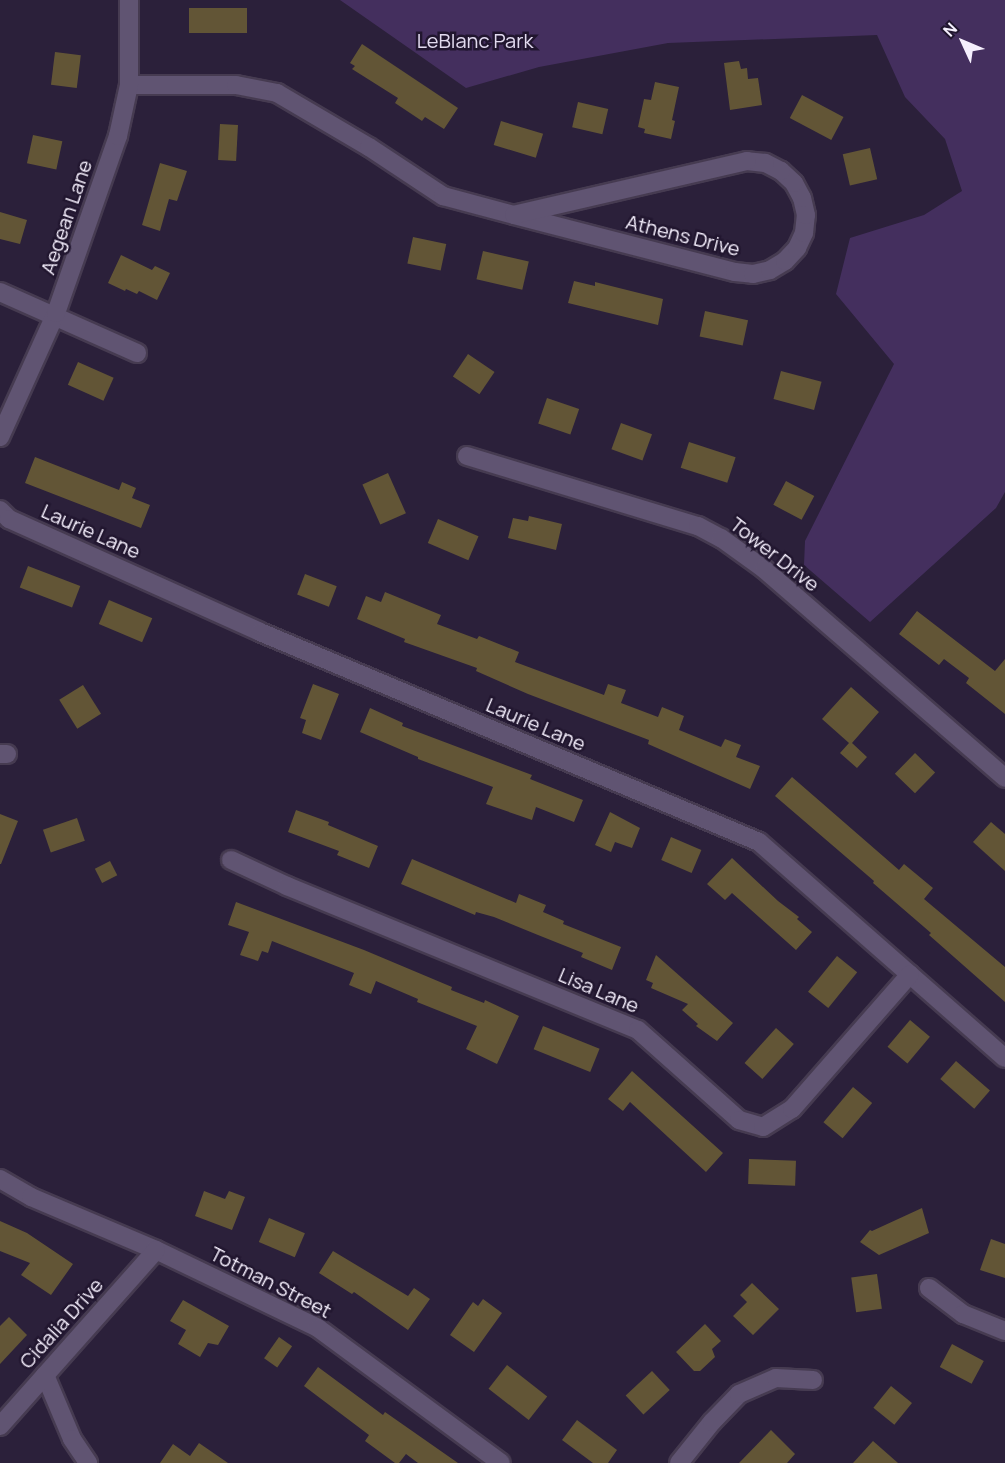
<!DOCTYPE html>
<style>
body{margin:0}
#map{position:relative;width:1005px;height:1463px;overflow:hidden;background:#2b203a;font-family:Manrope,sans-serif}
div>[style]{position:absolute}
.green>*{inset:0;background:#442f5e}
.building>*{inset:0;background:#625536;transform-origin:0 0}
.roads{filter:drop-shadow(2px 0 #463b51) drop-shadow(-2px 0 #463b51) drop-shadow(0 2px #463b51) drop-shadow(0 -2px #463b51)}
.minor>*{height:18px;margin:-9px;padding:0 9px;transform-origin:9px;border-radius:9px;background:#605472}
span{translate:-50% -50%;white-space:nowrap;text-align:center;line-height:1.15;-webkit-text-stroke:5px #21162f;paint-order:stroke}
.park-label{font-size:20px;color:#e2daef}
.street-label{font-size:20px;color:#f5effd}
.north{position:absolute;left:933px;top:12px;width:60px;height:60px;-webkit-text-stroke:4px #21162f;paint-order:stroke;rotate:314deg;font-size:16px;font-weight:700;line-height:24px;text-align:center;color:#f5effd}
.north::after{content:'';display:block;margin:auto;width:21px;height:27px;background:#f5effd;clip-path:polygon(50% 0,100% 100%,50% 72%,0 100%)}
</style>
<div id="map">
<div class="green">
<div style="clip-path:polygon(340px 0,1005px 0,1005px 492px,996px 508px,870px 622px,804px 565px,805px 541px,894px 364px,836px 294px,850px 238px,924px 215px,962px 191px,945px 139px,905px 97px,877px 35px,668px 43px,539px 67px,466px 88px)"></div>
</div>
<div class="building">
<div style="left:189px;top:8px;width:58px;height:25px"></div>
<div style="clip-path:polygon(362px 44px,458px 108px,444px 129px,425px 117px,422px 121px,395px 103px,398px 98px,352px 69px,355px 66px,350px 63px)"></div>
<div style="left:55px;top:52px;width:26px;height:33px;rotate:7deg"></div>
<div style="clip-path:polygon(739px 61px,741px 69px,747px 68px,748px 79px,758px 78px,762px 105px,730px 110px,724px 63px)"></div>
<div style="clip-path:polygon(655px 82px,679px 87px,672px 120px,675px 121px,671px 139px,644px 133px,645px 129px,638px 127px,644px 99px,651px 100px)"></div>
<div style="left:802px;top:95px;width:47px;height:26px;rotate:28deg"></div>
<div style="left:578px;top:102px;width:31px;height:26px;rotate:13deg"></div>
<div style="left:501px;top:121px;width:44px;height:25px;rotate:17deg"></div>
<div style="left:220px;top:124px;width:18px;height:36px;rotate:3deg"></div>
<div style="left:33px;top:135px;width:30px;height:29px;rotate:12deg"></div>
<div style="left:870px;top:148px;width:32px;height:28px;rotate:77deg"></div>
<div style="clip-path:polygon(160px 163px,187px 171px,177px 201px,169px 199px,160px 231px,142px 225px)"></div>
<div style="clip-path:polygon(0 212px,27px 220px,20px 244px,0 239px)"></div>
<div style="left:413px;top:237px;width:34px;height:27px;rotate:12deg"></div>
<div style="left:483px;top:251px;width:47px;height:29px;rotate:13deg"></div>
<div style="clip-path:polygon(121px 255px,152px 270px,155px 266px,170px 273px,157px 300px,139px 291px,137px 294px,126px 289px,125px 291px,108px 283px)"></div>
<div style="clip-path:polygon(574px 281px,595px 286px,595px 282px,663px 299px,658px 325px,568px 303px)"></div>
<div style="left:705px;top:311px;width:44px;height:26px;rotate:12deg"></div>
<div style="left:468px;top:354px;width:32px;height:27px;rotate:34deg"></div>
<div style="left:78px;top:362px;width:39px;height:25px;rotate:24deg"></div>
<div style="left:781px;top:371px;width:42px;height:29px;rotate:15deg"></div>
<div style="left:547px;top:398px;width:34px;height:27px;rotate:19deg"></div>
<div style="left:621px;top:423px;width:33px;height:28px;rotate:20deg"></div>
<div style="left:689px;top:442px;width:49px;height:27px;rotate:18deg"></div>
<div style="clip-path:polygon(35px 457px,119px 490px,122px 482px,136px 488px,132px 498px,150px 505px,141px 528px,25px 483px)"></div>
<div style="left:388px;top:473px;width:44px;height:28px;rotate:66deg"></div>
<div style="left:786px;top:481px;width:32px;height:27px;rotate:28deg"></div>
<div style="clip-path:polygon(529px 516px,562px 524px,556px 550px,508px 538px,513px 518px,528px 521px)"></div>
<div style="left:438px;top:519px;width:44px;height:26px;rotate:23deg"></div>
<div style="left:28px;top:566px;width:56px;height:23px;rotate:21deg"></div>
<div style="left:305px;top:574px;width:34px;height:22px;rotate:21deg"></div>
<div style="clip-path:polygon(385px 592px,441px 615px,437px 624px,477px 639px,479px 636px,519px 652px,515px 662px,604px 695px,608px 684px,626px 690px,621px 703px,658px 717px,662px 707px,684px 716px,679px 730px,721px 747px,725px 739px,741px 745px,736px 757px,760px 766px,750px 789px,648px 744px,649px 740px,528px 694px,476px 671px,477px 668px,404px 642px,405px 639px,357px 619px,366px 596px,381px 602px)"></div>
<div style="left:109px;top:600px;width:47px;height:26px;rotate:23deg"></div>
<div style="clip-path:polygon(917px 611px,995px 671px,1005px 659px,1005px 714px,966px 683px,969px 678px,944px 659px,939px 665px,899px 634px)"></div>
<div style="clip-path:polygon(313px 684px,339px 694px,321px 740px,302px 733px,306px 720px,300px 718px)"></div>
<div style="left:83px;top:685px;width:34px;height:28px;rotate:58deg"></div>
<div style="clip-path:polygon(851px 687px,879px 712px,852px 743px,867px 757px,857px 768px,840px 753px,849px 743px,822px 719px)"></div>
<div style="clip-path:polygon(370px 708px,403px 723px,402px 726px,532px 775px,530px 779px,583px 800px,574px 822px,536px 807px,532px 820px,486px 804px,493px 787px,418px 759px,418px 757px,360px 732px)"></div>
<div style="left:915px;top:753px;width:28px;height:29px;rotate:44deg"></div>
<div style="clip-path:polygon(792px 777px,899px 870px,904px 864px,933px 888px,924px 899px,1005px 967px,1005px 1002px,929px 935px,931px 933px,873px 883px,874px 881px,775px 796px)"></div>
<div style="clip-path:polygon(296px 810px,329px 822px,328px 825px,378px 846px,369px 868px,337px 855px,339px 851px,288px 832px)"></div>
<div style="clip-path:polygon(610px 812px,640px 828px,632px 848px,615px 842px,611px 852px,595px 845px)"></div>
<div style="clip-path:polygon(0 814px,18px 821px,1px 864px,0 864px)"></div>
<div style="left:77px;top:818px;width:24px;height:36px;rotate:71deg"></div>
<div style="clip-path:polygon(991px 822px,1005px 834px,1005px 871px,973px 842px)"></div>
<div style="left:671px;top:837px;width:33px;height:25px;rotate:23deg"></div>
<div style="clip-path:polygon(732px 858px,778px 901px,799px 917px,797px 919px,812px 932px,796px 950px,732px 893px,725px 900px,707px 884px)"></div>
<div style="clip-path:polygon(412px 859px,516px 903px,519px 894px,546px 905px,543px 912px,564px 921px,563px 924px,621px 947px,612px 970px,581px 957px,583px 953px,538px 935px,494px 917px,476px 912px,475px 915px,401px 884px)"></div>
<div style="left:110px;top:861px;width:16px;height:17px;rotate:63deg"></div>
<div style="clip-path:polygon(236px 902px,364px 950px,452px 987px,451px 990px,484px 1003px,485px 1000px,519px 1016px,497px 1064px,466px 1049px,477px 1026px,417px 1002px,418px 999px,376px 981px,371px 994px,349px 985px,354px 973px,272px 941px,268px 953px,262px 951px,258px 961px,240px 955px,249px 932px,228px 925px)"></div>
<div style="clip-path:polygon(656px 955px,733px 1023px,717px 1041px,696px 1026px,698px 1024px,682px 1010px,688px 1004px,651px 988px,653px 983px,646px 980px)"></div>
<div style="left:837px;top:956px;width:26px;height:46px;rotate:39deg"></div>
<div style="left:910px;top:1020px;width:26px;height:35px;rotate:40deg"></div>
<div style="left:543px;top:1026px;width:61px;height:25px;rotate:22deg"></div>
<div style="left:776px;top:1028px;width:24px;height:47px;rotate:42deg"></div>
<div style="left:956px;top:1061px;width:45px;height:24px;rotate:41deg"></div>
<div style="clip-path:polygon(632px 1071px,723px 1153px,706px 1172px,630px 1102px,623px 1111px,608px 1099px)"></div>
<div style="left:853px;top:1087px;width:25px;height:46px;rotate:40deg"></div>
<div style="left:749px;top:1159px;width:47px;height:25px;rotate:2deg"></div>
<div style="clip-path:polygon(204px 1191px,225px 1199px,229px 1191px,245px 1197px,232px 1230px,195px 1216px)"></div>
<div style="clip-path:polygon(922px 1208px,929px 1233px,879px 1255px,860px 1242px,870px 1230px,872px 1231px)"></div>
<div style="left:269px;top:1218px;width:39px;height:26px;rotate:23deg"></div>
<div style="clip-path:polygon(0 1221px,27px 1233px,73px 1264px,51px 1295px,21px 1275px,30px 1263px,0 1251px)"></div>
<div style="clip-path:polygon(991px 1239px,1005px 1244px,1005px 1278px,980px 1270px)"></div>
<div style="clip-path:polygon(333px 1251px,408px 1296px,414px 1288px,430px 1299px,408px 1330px,354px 1292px,352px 1294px,319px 1273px)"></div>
<div style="left:877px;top:1274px;width:35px;height:26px;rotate:82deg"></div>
<div style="clip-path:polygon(752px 1283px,779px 1309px,753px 1335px,733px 1316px,747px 1302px,740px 1295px)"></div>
<div style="clip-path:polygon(483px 1299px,502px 1313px,474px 1352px,450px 1335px,473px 1302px,478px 1306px)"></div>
<div style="clip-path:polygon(183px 1300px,229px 1326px,218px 1345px,208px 1343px,200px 1357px,178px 1344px,186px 1330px,170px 1321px)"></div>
<div style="clip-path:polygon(9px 1317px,27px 1335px,0 1364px,0 1326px)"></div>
<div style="clip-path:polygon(705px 1324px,721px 1341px,712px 1349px,715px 1357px,700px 1371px,694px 1371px,676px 1352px)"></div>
<div style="left:279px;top:1337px;width:16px;height:26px;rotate:35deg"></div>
<div style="left:952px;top:1344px;width:36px;height:26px;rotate:28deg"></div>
<div style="left:507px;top:1365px;width:51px;height:30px;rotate:38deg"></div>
<div style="clip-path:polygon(318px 1367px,383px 1415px,385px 1412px,458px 1463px,418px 1463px,406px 1454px,399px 1463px,395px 1463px,365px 1441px,369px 1435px,304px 1386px)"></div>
<div style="left:652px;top:1371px;width:26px;height:36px;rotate:47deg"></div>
<div style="left:891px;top:1386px;width:27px;height:28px;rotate:39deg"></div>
<div style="clip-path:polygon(577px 1420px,617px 1450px,608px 1463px,593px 1463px,562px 1440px)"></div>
<div style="clip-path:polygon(771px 1430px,795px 1454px,787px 1463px,739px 1463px)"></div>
<div style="clip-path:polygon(873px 1441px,898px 1463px,853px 1463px)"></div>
<div style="clip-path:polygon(199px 1443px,228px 1463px,160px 1463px,173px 1444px,190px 1456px)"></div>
</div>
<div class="roads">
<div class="minor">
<div style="left:129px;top:85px;width:107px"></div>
<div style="left:236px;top:85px;width:42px;rotate:11deg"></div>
<div style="left:277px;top:93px;width:107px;rotate:30.4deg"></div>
<div style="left:369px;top:147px;width:89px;rotate:33.5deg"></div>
<div style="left:443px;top:196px;width:73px;rotate:15deg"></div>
<div style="left:514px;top:215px;width:228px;rotate:14.5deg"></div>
<div style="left:735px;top:272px;width:18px;rotate:6deg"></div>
<div style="left:753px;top:274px;width:17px;rotate:-13deg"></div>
<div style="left:770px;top:270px;width:17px;rotate:-31deg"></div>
<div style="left:785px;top:261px;width:18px;rotate:-47deg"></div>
<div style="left:797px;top:248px;width:17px;rotate:-65deg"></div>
<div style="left:804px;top:233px;width:18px;rotate:-84deg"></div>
<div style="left:806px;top:215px;width:17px;rotate:-103deg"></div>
<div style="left:802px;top:198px;width:17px;rotate:-118deg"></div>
<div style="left:794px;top:183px;width:18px;rotate:-137deg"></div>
<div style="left:781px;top:171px;width:18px;rotate:-153deg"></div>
<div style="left:765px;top:163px;width:18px;rotate:-174deg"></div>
<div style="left:747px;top:161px;width:239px;rotate:167deg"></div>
<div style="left:0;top:292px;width:150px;rotate:24deg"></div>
<div style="left:0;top:437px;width:136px;rotate:-65.7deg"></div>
<div style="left:56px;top:313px;width:188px;rotate:-70.7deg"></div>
<div style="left:118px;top:136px;width:52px;rotate:-77.8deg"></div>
<div style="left:129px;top:85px;width:85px;rotate:-90deg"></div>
<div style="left:467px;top:456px;width:241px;rotate:16.9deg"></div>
<div style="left:698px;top:526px;width:26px;rotate:28deg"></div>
<div style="left:721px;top:538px;width:53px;rotate:35.8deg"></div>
<div style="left:764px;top:569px;width:319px;rotate:40.9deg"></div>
<div style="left:0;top:510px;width:13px;rotate:45deg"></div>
<div style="left:9px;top:519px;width:275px;rotate:24.2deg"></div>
<div style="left:260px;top:632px;width:541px;rotate:22.82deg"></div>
<div style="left:759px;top:842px;width:327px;rotate:41.3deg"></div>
<div style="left:0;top:754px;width:7px"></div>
<div style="left:231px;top:860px;width:62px;rotate:24.9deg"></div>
<div style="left:287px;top:886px;width:379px;rotate:22.3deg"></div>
<div style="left:638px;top:1030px;width:135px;rotate:41.7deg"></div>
<div style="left:739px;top:1120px;width:25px;rotate:16deg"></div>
<div style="left:763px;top:1127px;width:34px;rotate:-32deg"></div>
<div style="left:792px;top:1109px;width:179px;rotate:-48.8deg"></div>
<div style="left:0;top:1179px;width:36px;rotate:30deg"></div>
<div style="left:31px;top:1197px;width:136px;rotate:23deg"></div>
<div style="left:156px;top:1250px;width:180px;rotate:25.7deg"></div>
<div style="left:318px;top:1328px;width:227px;rotate:36.4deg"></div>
<div style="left:929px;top:1288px;width:43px;rotate:37.4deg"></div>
<div style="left:963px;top:1314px;width:45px;rotate:22deg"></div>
<div style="left:45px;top:1375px;width:69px;rotate:67.1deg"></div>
<div style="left:72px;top:1439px;width:29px;rotate:56deg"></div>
<div style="left:0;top:1426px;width:235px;rotate:-48.4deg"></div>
<div style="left:679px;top:1463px;width:53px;rotate:-51.2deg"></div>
<div style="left:712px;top:1422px;width:39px;rotate:-46deg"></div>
<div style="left:739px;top:1394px;width:40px;rotate:-23.4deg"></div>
<div style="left:776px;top:1378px;width:37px;rotate:3deg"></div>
</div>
</div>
<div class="park-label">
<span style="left:475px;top:40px">LeBlanc Park</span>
</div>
<div class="street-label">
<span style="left:66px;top:217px;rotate:-71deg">Aegean Lane</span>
<span style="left:683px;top:235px;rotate:14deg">Athens Drive</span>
<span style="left:91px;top:531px;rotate:24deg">Laurie Lane</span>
<span style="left:775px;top:554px;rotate:38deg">Tower Drive</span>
<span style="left:536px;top:724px;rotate:23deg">Laurie Lane</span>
<span style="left:599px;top:990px;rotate:23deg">Lisa Lane</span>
<span style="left:271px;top:1282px;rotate:27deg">Totman Street</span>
<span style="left:61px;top:1323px;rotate:-48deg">Cidalia Drive</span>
</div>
<div class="north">N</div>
</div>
